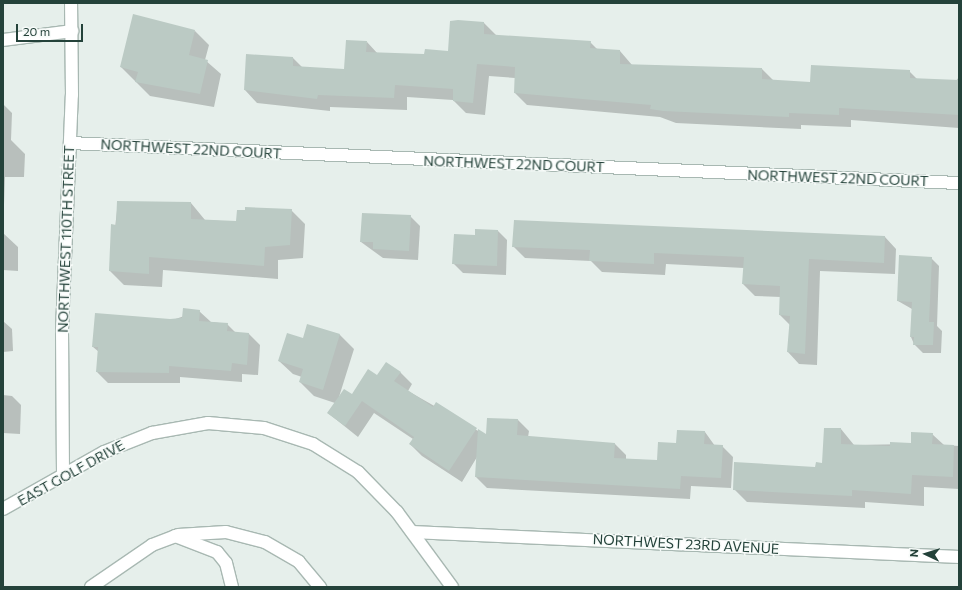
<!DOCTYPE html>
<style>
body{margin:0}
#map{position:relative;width:962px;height:590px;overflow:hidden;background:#e6efeb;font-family:Commissioner,sans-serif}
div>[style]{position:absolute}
.shadow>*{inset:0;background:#0003}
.building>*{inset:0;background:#bbcac4}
.roads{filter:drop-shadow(1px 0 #a8b8b2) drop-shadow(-1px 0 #a8b8b2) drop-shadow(0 1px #a8b8b2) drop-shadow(0 -1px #a8b8b2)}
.minor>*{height:12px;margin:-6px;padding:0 6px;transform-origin:6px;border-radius:6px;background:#fff}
span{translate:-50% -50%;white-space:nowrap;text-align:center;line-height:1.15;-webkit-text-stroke:3px #f7fbf9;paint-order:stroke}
.street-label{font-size:14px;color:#24423a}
.frame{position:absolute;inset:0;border:4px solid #24423a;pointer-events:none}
.north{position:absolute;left:906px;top:534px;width:40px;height:40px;-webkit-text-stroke:3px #f7fbf9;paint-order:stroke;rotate:274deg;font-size:11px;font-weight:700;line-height:16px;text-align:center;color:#24423a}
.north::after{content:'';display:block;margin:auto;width:14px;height:18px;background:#24423a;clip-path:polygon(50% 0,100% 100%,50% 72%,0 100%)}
.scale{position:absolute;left:16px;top:24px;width:67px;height:18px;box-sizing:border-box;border:2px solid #24423a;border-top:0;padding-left:5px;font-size:12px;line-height:14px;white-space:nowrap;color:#24423a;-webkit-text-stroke:3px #f7fbf9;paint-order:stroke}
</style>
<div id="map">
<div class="shadow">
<div style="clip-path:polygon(484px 23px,497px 36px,590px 42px,598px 50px,620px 51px,632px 65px,762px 69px,774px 81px,811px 83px,909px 71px,917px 79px,956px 81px,959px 77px,959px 128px,851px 120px,851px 127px,801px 125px,801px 129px,676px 123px,660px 117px,527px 105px,515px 93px,515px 78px,489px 76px,485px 115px,466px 113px,453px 100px,407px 97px,407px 110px,330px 107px,330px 111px,257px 103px,245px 90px,247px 55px,293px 58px,303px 68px,345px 70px,367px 42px,378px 54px,425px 55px,448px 52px)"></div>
<div style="clip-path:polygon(195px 31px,209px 45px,205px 60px,221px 74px,214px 107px,150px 96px,121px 67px)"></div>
<div style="clip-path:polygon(3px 104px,12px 113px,11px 140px,25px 154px,24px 177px,5px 177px,3px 233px,18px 247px,18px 271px,3px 270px)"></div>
<div style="clip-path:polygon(118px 202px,191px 203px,205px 220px,237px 222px,291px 210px,305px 224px,303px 258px,278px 260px,278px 279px,163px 270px,162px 287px,124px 285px,110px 271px)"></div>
<div style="clip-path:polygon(410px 216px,420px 226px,418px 260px,383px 258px,361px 242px)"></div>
<div style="clip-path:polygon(498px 231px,507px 240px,506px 275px,463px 273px,454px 264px,476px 236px)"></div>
<div style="clip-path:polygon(885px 237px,896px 249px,895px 274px,820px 271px,817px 365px,799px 364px,788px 352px,790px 325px,780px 315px,781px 297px,755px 296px,743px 284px,744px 268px,666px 264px,665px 275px,602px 272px,591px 261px,525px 258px,513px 246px)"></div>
<div style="clip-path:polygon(931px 258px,939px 266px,937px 326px,942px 331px,941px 353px,923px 353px,914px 344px,911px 337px,912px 309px,898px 301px)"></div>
<div style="clip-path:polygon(199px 311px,211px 322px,227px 324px,236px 333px,249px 334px,260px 345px,258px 375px,242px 374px,242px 382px,180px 377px,180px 383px,108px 383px,97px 372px,99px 352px,93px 347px)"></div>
<div style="clip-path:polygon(3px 321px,12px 329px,13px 351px,3px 352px)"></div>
<div style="clip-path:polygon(308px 325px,340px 335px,354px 349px,339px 397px,352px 395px,378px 377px,400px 372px,412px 384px,408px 391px,487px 436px,518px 420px,529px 431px,528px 437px,615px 444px,626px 455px,626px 459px,658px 461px,677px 444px,705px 432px,715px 446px,722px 446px,733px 457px,731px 488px,691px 486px,690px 499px,487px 488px,476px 477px,477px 457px,462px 482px,422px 456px,410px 444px,413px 439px,374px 413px,358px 437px,328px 413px,335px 403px,314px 396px,300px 382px,302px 377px,293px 374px,279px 361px,304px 340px)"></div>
<div style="clip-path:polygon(3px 395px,12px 396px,21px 405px,20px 434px,3px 433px)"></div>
<div style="clip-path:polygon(841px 429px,854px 445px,912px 444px,932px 434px,944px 445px,959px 446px,959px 489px,924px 487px,924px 506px,865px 502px,865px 508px,747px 502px,734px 489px,816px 468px,823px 464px)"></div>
</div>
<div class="building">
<div style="clip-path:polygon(133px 14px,195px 30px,189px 55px,208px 60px,200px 94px,135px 82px,138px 72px,120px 67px)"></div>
<div style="clip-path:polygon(458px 20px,484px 22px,484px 34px,591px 41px,590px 48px,620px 50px,620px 64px,762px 68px,762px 79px,810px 82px,811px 65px,910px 70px,910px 78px,959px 80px,959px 115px,839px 108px,839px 115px,789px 113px,789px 117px,663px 111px,650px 109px,651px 105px,514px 93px,515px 67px,477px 64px,473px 103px,453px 101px,453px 89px,395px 85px,394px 98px,318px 95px,317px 99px,244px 90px,246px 54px,293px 57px,293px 66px,344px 69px,346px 40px,367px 41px,366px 52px,424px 54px,425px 49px,448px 51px,450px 21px)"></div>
<div style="clip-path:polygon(117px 201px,191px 202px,191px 219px,236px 221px,237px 210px,245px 210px,245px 207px,292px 209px,290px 245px,265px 247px,264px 266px,149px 257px,149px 274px,109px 271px,111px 224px,116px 225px)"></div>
<div style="clip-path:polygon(362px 213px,411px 215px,409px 251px,373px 249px,373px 242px,360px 242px)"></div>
<div style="clip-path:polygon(514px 220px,885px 236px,884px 263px,809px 259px,805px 354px,787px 352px,790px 316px,779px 315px,780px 286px,742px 284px,744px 257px,654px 253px,654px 264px,589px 261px,590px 250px,512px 247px)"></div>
<div style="clip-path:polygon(475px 229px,498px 230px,497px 266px,452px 264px,454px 234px,475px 235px)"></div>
<div style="clip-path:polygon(899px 255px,932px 257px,929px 322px,934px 322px,933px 345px,913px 345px,914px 337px,910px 337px,912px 302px,897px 301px)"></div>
<div style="clip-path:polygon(183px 308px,200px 310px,199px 321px,228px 323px,227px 331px,249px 333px,247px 365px,232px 363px,231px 371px,169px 366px,169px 373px,96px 372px,98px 347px,92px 347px,95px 313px,170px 319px,182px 318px)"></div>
<div style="clip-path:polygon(307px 324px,340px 334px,323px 390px,299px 382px,303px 369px,278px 361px,287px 333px,303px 338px)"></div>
<div style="clip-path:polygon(386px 362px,401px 372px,394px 381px,433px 407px,436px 402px,477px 428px,449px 471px,409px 444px,414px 437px,362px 401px,345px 426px,327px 413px,344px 389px,352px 394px,368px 369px,377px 375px)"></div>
<div style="clip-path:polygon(487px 418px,518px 419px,517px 435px,615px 443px,614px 458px,657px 460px,658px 442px,676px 443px,677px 430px,705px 431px,704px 444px,723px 445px,721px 478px,681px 476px,680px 489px,475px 477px,478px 429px,486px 434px)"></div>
<div style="clip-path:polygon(824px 428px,841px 428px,841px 444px,890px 446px,890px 442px,911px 443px,911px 432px,933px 433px,932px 444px,954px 445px,953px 477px,912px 475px,911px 494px,852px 490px,852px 496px,733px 490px,734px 462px,815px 467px,816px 462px,822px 463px)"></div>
</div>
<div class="roads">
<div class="minor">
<div style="left:3px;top:40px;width:70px;rotate:-7.4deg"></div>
<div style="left:70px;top:143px;width:890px;rotate:2.58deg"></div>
<div style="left:63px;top:474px;width:144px;rotate:-90.4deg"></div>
<div style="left:62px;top:330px;width:235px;rotate:-87.6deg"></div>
<div style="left:72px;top:95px;width:92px;rotate:-90.6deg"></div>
<div style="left:3px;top:509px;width:116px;rotate:-29.4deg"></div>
<div style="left:104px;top:452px;width:52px;rotate:-21.6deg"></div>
<div style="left:152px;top:433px;width:57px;rotate:-10.1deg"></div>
<div style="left:208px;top:423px;width:56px;rotate:5.1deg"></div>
<div style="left:264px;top:428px;width:52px;rotate:18.1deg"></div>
<div style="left:313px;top:444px;width:53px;rotate:31.9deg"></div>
<div style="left:358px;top:472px;width:56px;rotate:45.7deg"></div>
<div style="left:397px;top:512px;width:93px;rotate:53.7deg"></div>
<div style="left:412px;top:532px;width:548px;rotate:2.62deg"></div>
<div style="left:178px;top:535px;width:48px;rotate:-3.6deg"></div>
<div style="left:226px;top:532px;width:40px;rotate:14.4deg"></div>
<div style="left:265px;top:542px;width:39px;rotate:30deg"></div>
<div style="left:299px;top:562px;width:33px;rotate:50deg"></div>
<div style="left:91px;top:587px;width:74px;rotate:-34.5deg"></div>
<div style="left:152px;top:545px;width:25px;rotate:-21deg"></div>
<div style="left:175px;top:536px;width:45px;rotate:20.9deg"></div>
<div style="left:217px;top:552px;width:14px;rotate:51deg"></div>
<div style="left:226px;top:563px;width:25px;rotate:76deg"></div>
</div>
</div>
<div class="street-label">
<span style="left:191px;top:149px;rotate:3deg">NORTHWEST 22ND COURT</span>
<span style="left:514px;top:164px;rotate:2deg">NORTHWEST 22ND COURT</span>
<span style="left:838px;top:178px;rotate:2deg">NORTHWEST 22ND COURT</span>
<span style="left:66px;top:239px;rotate:-88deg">NORTHWEST 110TH STREET</span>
<span style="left:71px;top:473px;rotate:-29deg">EAST GOLF DRIVE</span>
<span style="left:686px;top:544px;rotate:3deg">NORTHWEST 23RD AVENUE</span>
</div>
<div class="frame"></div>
<div class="north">N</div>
<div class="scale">20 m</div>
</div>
